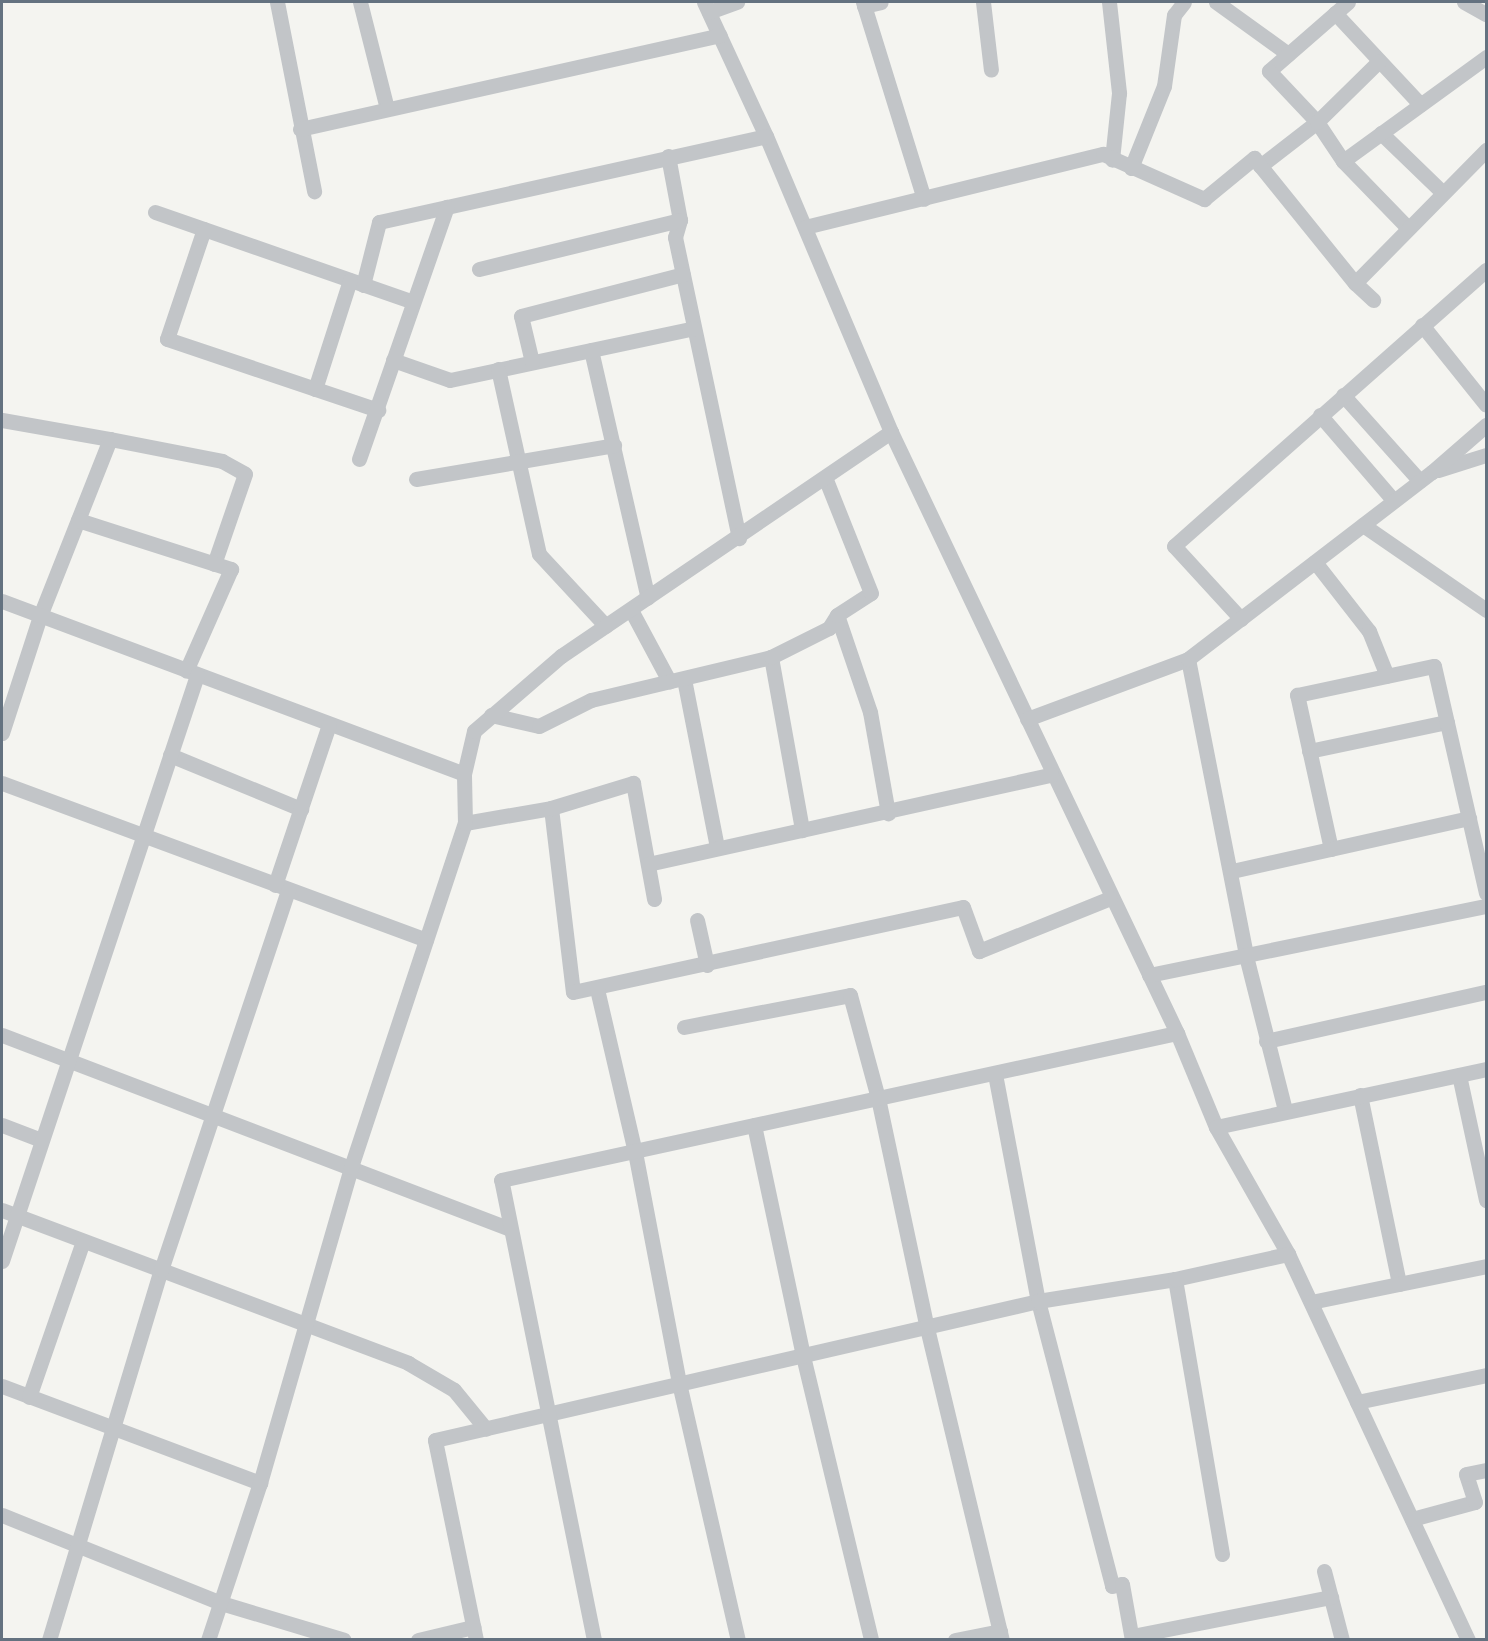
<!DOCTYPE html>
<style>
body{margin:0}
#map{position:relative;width:1488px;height:1641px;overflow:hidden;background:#f4f4f0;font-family:Overpass,sans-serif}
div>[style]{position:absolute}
.street>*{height:15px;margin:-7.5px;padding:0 7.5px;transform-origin:7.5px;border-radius:7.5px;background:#c2c5c8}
span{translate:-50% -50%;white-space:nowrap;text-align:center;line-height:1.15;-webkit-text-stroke:6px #fff;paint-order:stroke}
.frame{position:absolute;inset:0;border:3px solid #647280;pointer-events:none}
</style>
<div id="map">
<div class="street">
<div style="left:277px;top:2px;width:193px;rotate:78.9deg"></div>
<div style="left:360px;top:2px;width:110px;rotate:75.8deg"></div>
<div style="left:704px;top:2px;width:148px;rotate:65.2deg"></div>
<div style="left:766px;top:136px;width:321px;rotate:67.1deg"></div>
<div style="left:891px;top:432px;width:666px;rotate:64.55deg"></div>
<div style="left:1177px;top:1033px;width:102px;rotate:67.5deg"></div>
<div style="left:1216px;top:1127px;width:146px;rotate:60.4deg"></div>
<div style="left:1288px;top:1254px;width:426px;rotate:65deg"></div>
<div style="left:863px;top:2px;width:206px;rotate:72.8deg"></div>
<div style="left:983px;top:2px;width:68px;rotate:83.3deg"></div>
<div style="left:1109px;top:2px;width:92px;rotate:83.7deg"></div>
<div style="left:1119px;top:93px;width:67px;rotate:96deg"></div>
<div style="left:1216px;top:2px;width:89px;rotate:35.8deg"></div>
<div style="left:1348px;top:2px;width:105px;rotate:138.9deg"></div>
<div style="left:1269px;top:71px;width:70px;rotate:46.7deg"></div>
<div style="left:1317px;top:122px;width:47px;rotate:56.3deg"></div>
<div style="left:1343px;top:161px;width:92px;rotate:45.9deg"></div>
<div style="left:1464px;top:2px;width:25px;rotate:29deg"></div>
<div style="left:864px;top:6px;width:17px;rotate:-13deg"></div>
<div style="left:709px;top:12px;width:30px;rotate:-20deg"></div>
<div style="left:1335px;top:13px;width:125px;rotate:47deg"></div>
<div style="left:300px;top:129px;width:430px;rotate:-12.6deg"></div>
<div style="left:1381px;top:133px;width:85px;rotate:44deg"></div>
<div style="left:668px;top:156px;width:65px;rotate:79.4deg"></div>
<div style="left:680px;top:220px;width:18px;rotate:106deg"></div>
<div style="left:675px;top:237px;width:308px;rotate:78deg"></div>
<div style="left:1343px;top:161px;width:177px;rotate:-36deg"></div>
<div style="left:1260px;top:166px;width:72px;rotate:-37.7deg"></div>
<div style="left:1317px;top:122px;width:87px;rotate:-44.5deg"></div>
<div style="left:1131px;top:168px;width:88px;rotate:-68.1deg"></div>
<div style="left:1164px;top:86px;width:72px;rotate:-82deg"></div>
<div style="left:1174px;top:15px;width:16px;rotate:-52deg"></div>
<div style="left:155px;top:212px;width:273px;rotate:19.2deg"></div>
<div style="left:805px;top:227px;width:307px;rotate:-13.8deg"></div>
<div style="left:1103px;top:154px;width:111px;rotate:24deg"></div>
<div style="left:1204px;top:199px;width:65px;rotate:-39.4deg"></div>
<div style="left:1254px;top:158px;width:161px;rotate:51.1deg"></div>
<div style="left:1355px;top:283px;width:25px;rotate:43deg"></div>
<div style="left:204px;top:229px;width:116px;rotate:108.6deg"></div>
<div style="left:167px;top:339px;width:223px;rotate:18.6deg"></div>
<div style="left:479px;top:269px;width:207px;rotate:-13.7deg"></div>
<div style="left:1355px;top:283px;width:187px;rotate:-45.4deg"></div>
<div style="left:363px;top:285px;width:65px;rotate:-75.7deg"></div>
<div style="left:379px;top:222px;width:396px;rotate:-12.5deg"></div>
<div style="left:1422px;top:325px;width:102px;rotate:51.3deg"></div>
<div style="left:591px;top:350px;width:254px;rotate:77.1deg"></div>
<div style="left:393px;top:360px;width:60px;rotate:19.3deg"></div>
<div style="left:450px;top:380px;width:249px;rotate:-12deg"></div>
<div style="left:532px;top:362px;width:47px;rotate:-103.4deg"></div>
<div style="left:521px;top:316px;width:167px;rotate:-14.5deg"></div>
<div style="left:498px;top:369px;width:189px;rotate:77.5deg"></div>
<div style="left:539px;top:554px;width:98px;rotate:47.1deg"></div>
<div style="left:315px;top:389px;width:114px;rotate:-72.2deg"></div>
<div style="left:1343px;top:395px;width:115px;rotate:48.2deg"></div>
<div style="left:1320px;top:415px;width:113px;rotate:49.3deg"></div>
<div style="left:2px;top:420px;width:110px;rotate:10deg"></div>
<div style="left:110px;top:439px;width:190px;rotate:111.6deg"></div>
<div style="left:40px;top:616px;width:123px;rotate:108deg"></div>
<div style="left:110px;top:439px;width:114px;rotate:11.1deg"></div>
<div style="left:222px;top:461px;width:26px;rotate:29deg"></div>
<div style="left:245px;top:474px;width:95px;rotate:109deg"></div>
<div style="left:359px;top:459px;width:267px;rotate:-70.8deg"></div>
<div style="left:1438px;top:470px;width:50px;rotate:-17.4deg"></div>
<div style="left:416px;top:479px;width:201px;rotate:-9.7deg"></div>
<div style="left:78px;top:520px;width:161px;rotate:17.8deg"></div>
<div style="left:231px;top:569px;width:111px;rotate:113.8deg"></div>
<div style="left:1363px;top:525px;width:150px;rotate:34.6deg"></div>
<div style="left:1315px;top:562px;width:88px;rotate:52deg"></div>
<div style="left:1369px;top:631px;width:48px;rotate:68.2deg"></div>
<div style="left:2px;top:601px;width:493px;rotate:20.5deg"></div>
<div style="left:631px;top:610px;width:81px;rotate:61.8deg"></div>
<div style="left:837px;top:615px;width:102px;rotate:71.2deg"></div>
<div style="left:870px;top:712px;width:103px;rotate:79.9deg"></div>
<div style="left:1241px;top:619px;width:99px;rotate:-132.5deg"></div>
<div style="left:1174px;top:546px;width:417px;rotate:-41.5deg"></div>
<div style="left:771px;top:657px;width:176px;rotate:79.8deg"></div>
<div style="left:1188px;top:659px;width:303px;rotate:78.9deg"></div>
<div style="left:1246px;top:956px;width:159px;rotate:75.8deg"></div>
<div style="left:684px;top:679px;width:171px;rotate:78.9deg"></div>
<div style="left:491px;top:715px;width:49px;rotate:12.9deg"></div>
<div style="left:539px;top:726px;width:58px;rotate:-26.6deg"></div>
<div style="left:591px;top:700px;width:185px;rotate:-13.4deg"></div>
<div style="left:771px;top:657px;width:65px;rotate:-26.6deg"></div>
<div style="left:829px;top:628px;width:15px;rotate:-58deg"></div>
<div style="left:837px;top:615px;width:40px;rotate:-32.9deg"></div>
<div style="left:871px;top:593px;width:122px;rotate:-111.7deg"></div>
<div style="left:1027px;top:719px;width:172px;rotate:-20.4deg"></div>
<div style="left:1188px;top:659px;width:307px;rotate:-37.5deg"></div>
<div style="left:1432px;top:472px;width:72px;rotate:-41deg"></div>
<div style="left:1309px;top:751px;width:141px;rotate:-11.9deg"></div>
<div style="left:170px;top:755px;width:142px;rotate:22.4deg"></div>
<div style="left:2px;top:783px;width:452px;rotate:20.3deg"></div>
<div style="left:551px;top:808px;width:185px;rotate:83.2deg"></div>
<div style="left:573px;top:992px;width:399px;rotate:-12.3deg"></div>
<div style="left:963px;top:907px;width:47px;rotate:70deg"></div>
<div style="left:979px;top:951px;width:141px;rotate:-22deg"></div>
<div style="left:465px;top:823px;width:87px;rotate:-9.9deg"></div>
<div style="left:551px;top:808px;width:86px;rotate:-17deg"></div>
<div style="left:633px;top:783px;width:118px;rotate:79.7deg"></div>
<div style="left:1331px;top:849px;width:158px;rotate:-102.4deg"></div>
<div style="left:1297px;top:695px;width:140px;rotate:-12deg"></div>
<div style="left:1434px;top:666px;width:233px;rotate:77.1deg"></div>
<div style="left:648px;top:864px;width:413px;rotate:-12.5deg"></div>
<div style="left:1232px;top:871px;width:243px;rotate:-12.6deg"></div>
<div style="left:275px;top:885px;width:169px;rotate:-71.4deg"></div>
<div style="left:697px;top:920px;width:46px;rotate:77.5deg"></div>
<div style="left:1149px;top:975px;width:344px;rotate:-11.6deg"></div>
<div style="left:597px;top:989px;width:167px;rotate:76.9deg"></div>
<div style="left:635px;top:1152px;width:235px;rotate:79.2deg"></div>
<div style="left:679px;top:1383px;width:264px;rotate:77.1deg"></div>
<div style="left:684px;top:1027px;width:169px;rotate:-10.9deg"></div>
<div style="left:850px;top:995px;width:107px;rotate:74.8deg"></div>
<div style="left:878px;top:1098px;width:235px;rotate:78deg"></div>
<div style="left:927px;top:1328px;width:321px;rotate:76.5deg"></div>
<div style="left:2px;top:1035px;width:544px;rotate:20.9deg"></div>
<div style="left:1266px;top:1041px;width:225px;rotate:-12.6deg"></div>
<div style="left:995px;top:1074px;width:231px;rotate:79.3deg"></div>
<div style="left:1038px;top:1301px;width:294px;rotate:75.4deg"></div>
<div style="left:1112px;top:1586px;width:10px;rotate:-11deg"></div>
<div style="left:1122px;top:1584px;width:57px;rotate:79.9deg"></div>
<div style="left:1459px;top:1075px;width:128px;rotate:77.8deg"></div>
<div style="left:1360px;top:1095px;width:193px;rotate:78.3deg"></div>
<div style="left:2px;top:1125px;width:42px;rotate:21deg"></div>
<div style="left:754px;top:1125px;width:236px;rotate:78deg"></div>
<div style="left:803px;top:1356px;width:292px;rotate:76.5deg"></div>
<div style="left:1216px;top:1127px;width:276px;rotate:-12.1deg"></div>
<div style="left:2px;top:1210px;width:434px;rotate:20.6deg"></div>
<div style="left:408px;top:1363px;width:53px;rotate:30.4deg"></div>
<div style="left:454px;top:1390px;width:50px;rotate:50.6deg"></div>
<div style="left:2px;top:1261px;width:618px;rotate:-71.59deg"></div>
<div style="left:1175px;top:1279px;width:279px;rotate:80.3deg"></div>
<div style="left:1311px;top:1302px;width:179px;rotate:-11.6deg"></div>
<div style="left:2px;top:1386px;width:276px;rotate:20.6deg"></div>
<div style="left:29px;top:1397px;width:165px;rotate:-70.9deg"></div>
<div style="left:1357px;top:1402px;width:132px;rotate:-11.8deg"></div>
<div style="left:2px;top:1515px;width:236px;rotate:21.9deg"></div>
<div style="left:221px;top:1603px;width:128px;rotate:16.7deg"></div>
<div style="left:1412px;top:1519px;width:65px;rotate:-15.1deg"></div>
<div style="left:1475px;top:1502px;width:29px;rotate:-108deg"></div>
<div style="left:1466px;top:1474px;width:20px;rotate:-11deg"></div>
<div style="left:1324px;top:1571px;width:71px;rotate:75.4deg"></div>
<div style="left:1132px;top:1636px;width:203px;rotate:-11.1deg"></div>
<div style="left:49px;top:1640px;width:387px;rotate:-73.2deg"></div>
<div style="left:161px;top:1270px;width:401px;rotate:-71.5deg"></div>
<div style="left:208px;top:1640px;width:165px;rotate:-71.7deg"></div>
<div style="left:260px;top:1483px;width:329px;rotate:-73.9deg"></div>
<div style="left:351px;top:1167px;width:362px;rotate:-71.7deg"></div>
<div style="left:465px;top:823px;width:49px;rotate:-91.2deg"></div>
<div style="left:464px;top:774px;width:44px;rotate:-76.9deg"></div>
<div style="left:474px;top:731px;width:115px;rotate:-40.8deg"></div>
<div style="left:561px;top:656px;width:399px;rotate:-34.2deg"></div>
<div style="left:418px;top:1640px;width:57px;rotate:-13.3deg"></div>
<div style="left:476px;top:1640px;width:204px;rotate:-101.6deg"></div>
<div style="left:435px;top:1440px;width:619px;rotate:-12.98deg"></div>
<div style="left:1038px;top:1301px;width:139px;rotate:-9.1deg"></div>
<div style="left:1175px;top:1279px;width:116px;rotate:-12.5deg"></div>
<div style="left:594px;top:1640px;width:469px;rotate:-101.4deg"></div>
<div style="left:501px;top:1180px;width:692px;rotate:-12.27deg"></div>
<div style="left:955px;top:1640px;width:46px;rotate:-11.3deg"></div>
</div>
<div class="frame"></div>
</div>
